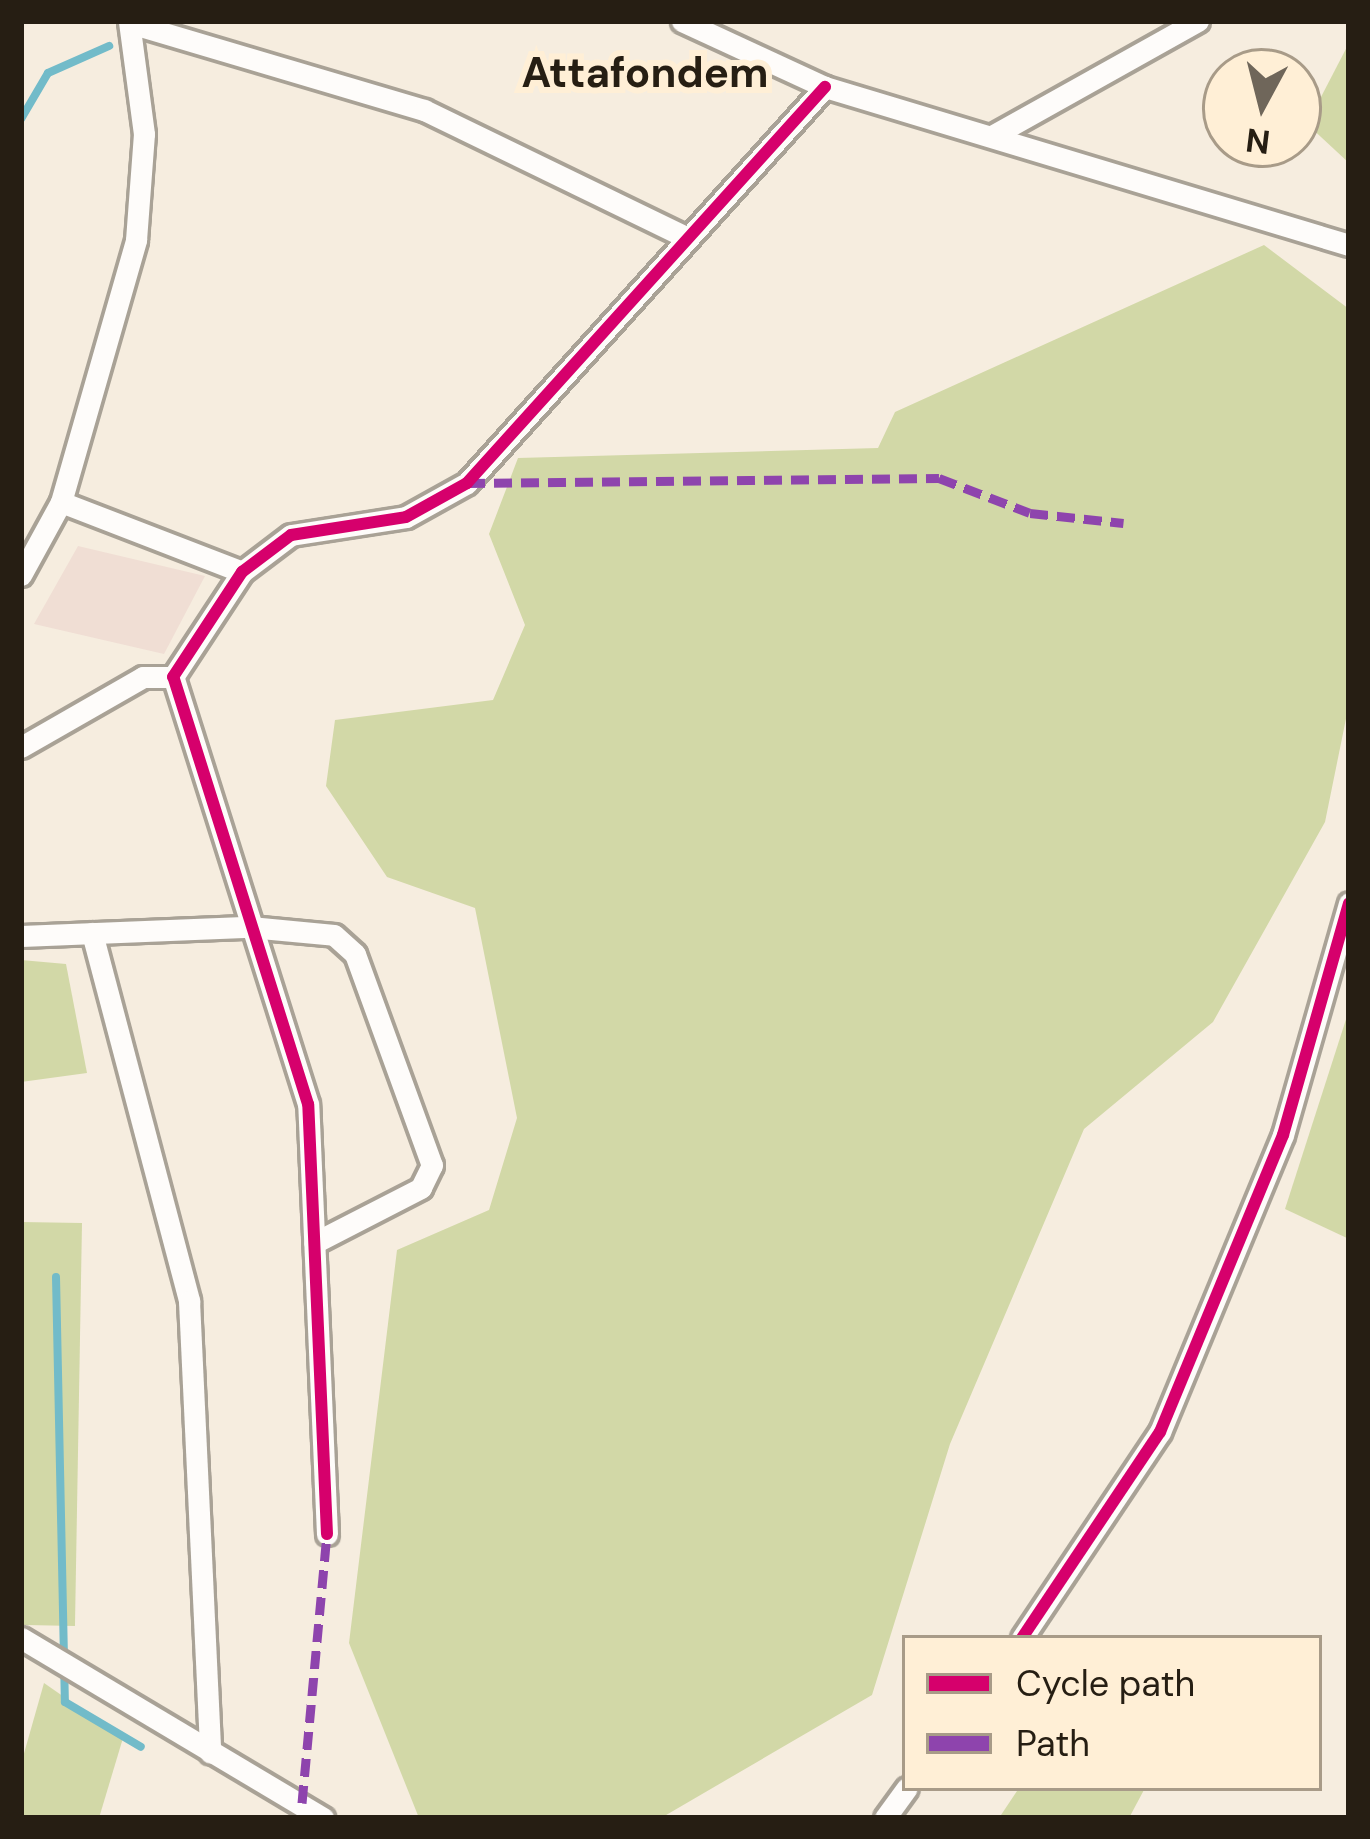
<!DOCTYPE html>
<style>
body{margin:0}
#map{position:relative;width:1370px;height:1839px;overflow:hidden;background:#f6eddf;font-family:"DM Sans",sans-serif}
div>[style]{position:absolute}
.education>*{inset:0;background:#f0ded4}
.forest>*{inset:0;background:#d2d8a7;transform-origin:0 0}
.stream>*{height:8px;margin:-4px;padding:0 4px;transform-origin:4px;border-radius:4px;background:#72bbc9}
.roads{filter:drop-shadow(3px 0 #a9a296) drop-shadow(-3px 0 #a9a296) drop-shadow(0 3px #a9a296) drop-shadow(0 -3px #a9a296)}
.minor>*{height:21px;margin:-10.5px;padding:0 10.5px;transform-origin:10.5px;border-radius:10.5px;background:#fefcfa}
.quiet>*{height:9px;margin-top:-4.5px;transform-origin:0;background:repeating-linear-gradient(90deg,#8e44ad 0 18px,transparent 0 27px)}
.cycleway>*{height:12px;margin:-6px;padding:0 6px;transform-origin:6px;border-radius:6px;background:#d6006c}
span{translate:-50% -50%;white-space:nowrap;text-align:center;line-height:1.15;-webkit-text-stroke:12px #ffefd6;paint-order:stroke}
.neighbourhood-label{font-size:42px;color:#261e13;font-weight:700}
.frame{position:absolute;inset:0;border:24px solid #261e13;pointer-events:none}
.legend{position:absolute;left:902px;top:1635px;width:420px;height:156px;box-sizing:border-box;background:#ffefd6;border:3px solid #a89b88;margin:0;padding:15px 21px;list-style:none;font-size:36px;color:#261e13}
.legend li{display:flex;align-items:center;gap:24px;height:60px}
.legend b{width:60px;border:3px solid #a89b88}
.north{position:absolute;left:1202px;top:48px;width:120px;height:120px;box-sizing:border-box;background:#ffefd6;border:3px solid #a89b88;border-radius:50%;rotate:187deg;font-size:33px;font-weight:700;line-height:48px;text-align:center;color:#261e13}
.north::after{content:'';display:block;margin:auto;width:42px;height:54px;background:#6f665a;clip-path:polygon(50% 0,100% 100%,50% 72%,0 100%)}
</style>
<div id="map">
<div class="education">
<div style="clip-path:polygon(78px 546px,205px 576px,164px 654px,34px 624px)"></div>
</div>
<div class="forest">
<div style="clip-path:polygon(1349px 43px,1349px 163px,1307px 124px)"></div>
<div style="clip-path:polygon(1264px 245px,1349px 309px,1349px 704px,1325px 822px,1213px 1022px,1084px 1129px,950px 1444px,872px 1695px,661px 1818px,419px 1818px,349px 1643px,397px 1250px,489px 1210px,517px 1118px,475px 908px,387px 877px,326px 786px,335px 720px,493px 700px,525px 625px,489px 534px,518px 458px,878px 448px,895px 412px)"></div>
<div style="clip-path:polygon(21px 960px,66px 964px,87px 1073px,21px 1082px)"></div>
<div style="clip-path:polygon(1349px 1010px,1349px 1239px,1285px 1209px)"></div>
<div style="left:82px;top:1223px;width:403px;height:61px;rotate:91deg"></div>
<div style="clip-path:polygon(44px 1683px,123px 1738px,99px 1818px,21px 1818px,21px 1764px)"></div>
<div style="clip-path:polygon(1019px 1788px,1145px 1788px,1129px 1818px,999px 1818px)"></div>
</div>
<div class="stream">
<div style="left:21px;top:119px;width:53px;rotate:-59.6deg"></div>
<div style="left:48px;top:73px;width:67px;rotate:-23.9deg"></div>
<div style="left:56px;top:1277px;width:425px;rotate:88.8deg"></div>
<div style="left:65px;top:1702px;width:88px;rotate:30.6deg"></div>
</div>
<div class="roads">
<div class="minor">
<div style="left:682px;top:21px;width:157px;rotate:24.8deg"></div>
<div style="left:825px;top:87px;width:547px;rotate:16.78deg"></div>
<div style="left:130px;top:23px;width:307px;rotate:16.5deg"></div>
<div style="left:424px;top:110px;width:293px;rotate:25.9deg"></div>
<div style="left:992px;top:136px;width:236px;rotate:-29.2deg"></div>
<div style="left:61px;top:502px;width:194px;rotate:21.1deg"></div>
<div style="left:21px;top:575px;width:83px;rotate:-61.3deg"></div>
<div style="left:61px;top:502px;width:273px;rotate:-74deg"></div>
<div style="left:136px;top:240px;width:106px;rotate:-85.7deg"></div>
<div style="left:144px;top:134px;width:114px;rotate:-97.6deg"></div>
<div style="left:21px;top:747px;width:141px;rotate:-29.8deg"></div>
<div style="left:143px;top:677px;width:30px"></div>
<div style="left:92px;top:933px;width:381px;rotate:75.2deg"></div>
<div style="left:189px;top:1301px;width:452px;rotate:87.3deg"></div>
<div style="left:21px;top:936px;width:229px;rotate:-2.3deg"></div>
<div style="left:250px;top:927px;width:84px;rotate:5.4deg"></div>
<div style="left:334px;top:935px;width:28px;rotate:42deg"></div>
<div style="left:355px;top:954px;width:225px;rotate:70deg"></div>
<div style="left:432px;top:1165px;width:25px;rotate:116deg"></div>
<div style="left:421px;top:1188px;width:120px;rotate:152.8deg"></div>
<div style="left:327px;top:1534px;width:430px;rotate:-92.5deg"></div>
<div style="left:308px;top:1104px;width:448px;rotate:-107.5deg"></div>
<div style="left:173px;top:677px;width:126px;rotate:-56.7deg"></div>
<div style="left:242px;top:572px;width:61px;rotate:-37.1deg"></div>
<div style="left:291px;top:535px;width:116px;rotate:-8.9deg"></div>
<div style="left:406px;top:517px;width:70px;rotate:-29.1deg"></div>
<div style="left:467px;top:483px;width:534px;rotate:-47.89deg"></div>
<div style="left:21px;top:1638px;width:352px;rotate:30.8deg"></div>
<div style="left:1022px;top:1638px;width:248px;rotate:-56.2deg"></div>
<div style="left:1160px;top:1432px;width:321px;rotate:-67.5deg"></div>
<div style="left:1283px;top:1135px;width:241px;rotate:-74.1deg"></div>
<div style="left:885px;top:1818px;width:37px;rotate:-54deg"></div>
</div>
</div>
<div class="quiet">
<div style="left:467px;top:483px;width:472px;rotate:-0.6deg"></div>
<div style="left:939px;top:478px;width:97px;rotate:21deg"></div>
<div style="left:1030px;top:513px;width:94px;rotate:6.1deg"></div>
<div style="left:302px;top:1803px;width:270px;rotate:-84.7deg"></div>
</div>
<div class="cycleway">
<div style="left:327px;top:1534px;width:430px;rotate:-92.5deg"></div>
<div style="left:308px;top:1104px;width:448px;rotate:-107.5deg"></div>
<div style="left:173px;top:677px;width:126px;rotate:-56.7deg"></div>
<div style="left:242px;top:572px;width:61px;rotate:-37.1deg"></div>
<div style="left:291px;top:535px;width:116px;rotate:-8.9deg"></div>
<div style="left:406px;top:517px;width:70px;rotate:-29.1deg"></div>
<div style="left:467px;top:483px;width:534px;rotate:-47.89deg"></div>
<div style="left:1022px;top:1638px;width:248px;rotate:-56.2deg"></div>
<div style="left:1160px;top:1432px;width:321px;rotate:-67.5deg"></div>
<div style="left:1283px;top:1135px;width:241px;rotate:-74.1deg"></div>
</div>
<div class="neighbourhood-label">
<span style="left:645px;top:73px">Attafondem</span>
</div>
<div class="frame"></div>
<ul class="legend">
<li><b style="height:15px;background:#d6006c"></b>Cycle path</li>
<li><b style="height:15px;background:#8e44ad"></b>Path</li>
</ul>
<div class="north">N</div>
</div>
